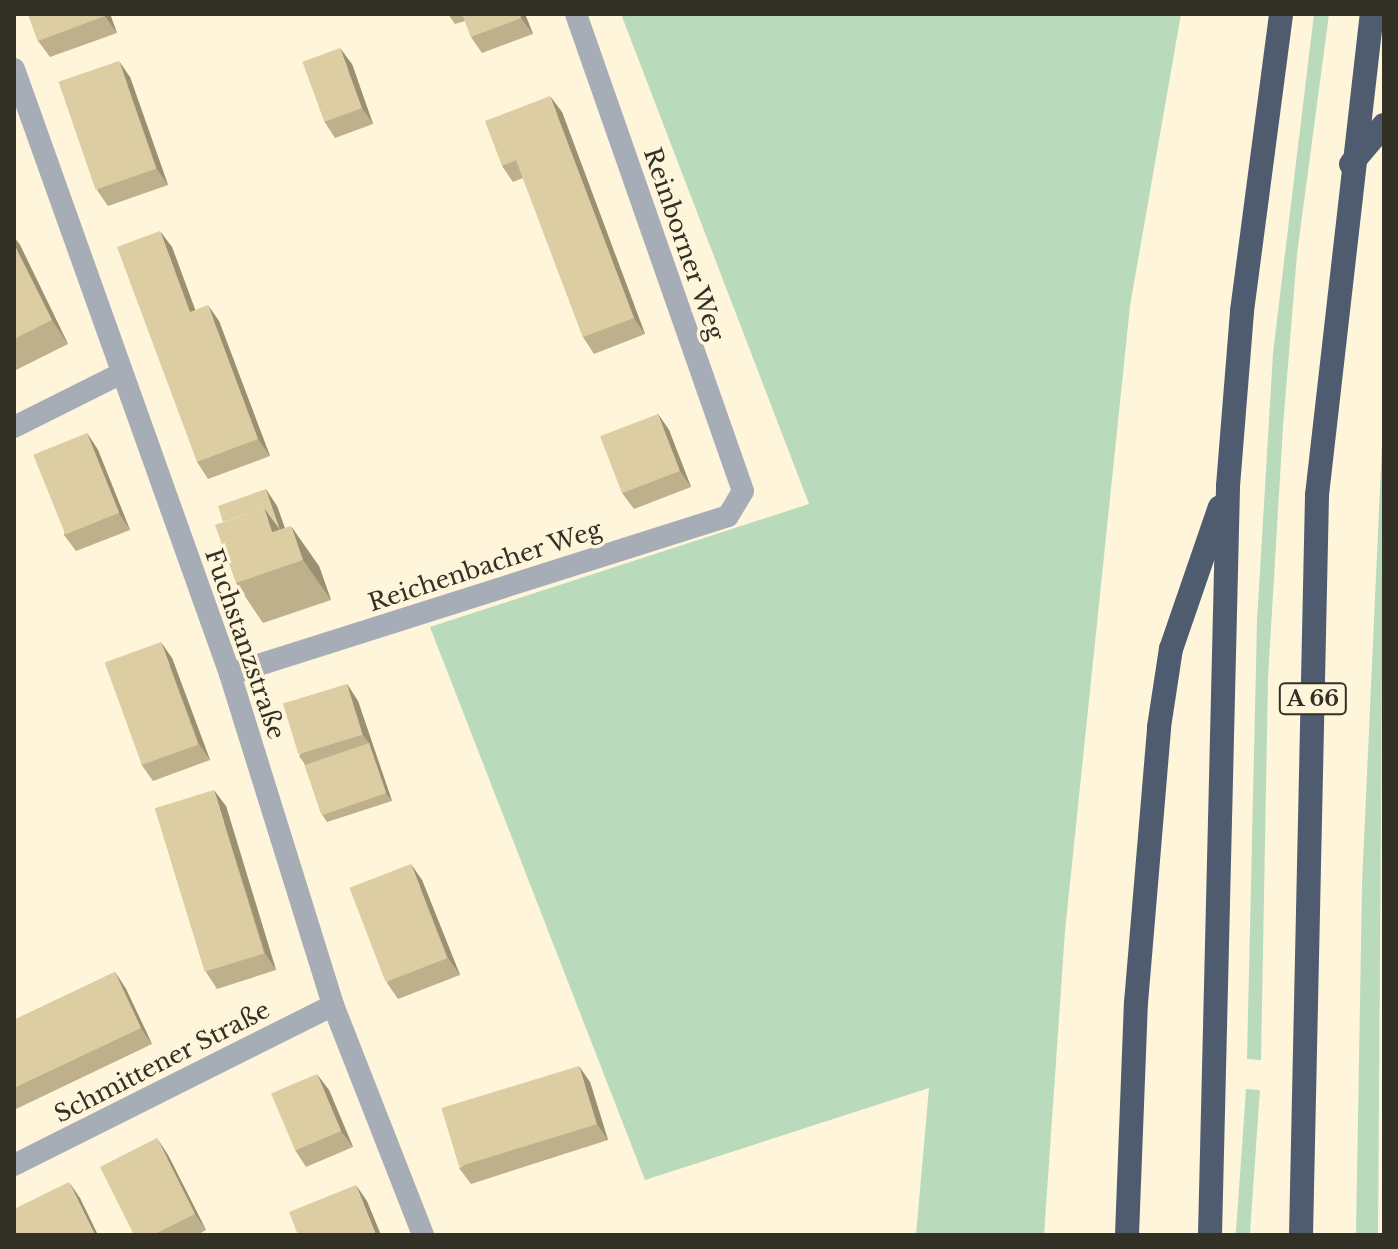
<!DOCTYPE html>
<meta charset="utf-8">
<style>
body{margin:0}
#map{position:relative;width:1398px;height:1249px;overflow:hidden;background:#fef5db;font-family:"Libre Baskerville",serif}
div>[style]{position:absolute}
.green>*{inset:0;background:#b9dbbb;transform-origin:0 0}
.minor>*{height:22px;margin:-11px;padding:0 11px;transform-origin:11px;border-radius:11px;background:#a7adb7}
.motorway>*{height:24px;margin:-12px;padding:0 12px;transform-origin:12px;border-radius:12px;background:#4f5c6f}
.wall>*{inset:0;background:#beb08b}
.shaded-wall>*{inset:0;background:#9b9071}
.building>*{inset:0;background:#ddcda2;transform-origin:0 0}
span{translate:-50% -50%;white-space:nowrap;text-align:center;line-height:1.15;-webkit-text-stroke:7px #fef5db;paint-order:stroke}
.shield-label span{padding:2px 6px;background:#fef5db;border:2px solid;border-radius:6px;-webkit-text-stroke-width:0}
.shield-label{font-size:22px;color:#333026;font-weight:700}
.street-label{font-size:24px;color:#333026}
.frame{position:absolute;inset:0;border:16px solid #333026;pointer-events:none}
</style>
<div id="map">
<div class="green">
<div style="clip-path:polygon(621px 14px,1181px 14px,1130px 306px,1065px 931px,1044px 1235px,916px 1235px,929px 1088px,645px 1180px,430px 627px,809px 504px)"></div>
<div style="clip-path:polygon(1314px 14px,1329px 14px,1297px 254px,1283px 427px,1268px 678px,1261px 1060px,1247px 1059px,1257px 621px,1273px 353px)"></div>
<div style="clip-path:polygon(1384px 400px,1378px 1235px,1356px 1235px,1362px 885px)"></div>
<div style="left:1246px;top:1089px;width:14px;height:146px;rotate:4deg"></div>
</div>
<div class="minor">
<div style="left:14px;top:69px;width:642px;rotate:70.35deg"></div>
<div style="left:230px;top:674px;width:347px;rotate:72.7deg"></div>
<div style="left:333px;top:1005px;width:247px;rotate:68.6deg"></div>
<div style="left:14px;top:427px;width:119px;rotate:-26.6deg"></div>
<div style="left:230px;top:674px;width:522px;rotate:-17.6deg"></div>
<div style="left:728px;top:516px;width:29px;rotate:-59deg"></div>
<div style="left:743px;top:491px;width:505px;rotate:-109.3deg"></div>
<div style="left:14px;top:1165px;width:357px;rotate:-26.6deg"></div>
</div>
<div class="motorway">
<div style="left:1351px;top:164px;width:51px;rotate:-49.8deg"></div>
<div style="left:1127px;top:1235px;width:232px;rotate:-87.8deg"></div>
<div style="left:1136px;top:1003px;width:277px;rotate:-85.2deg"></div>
<div style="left:1159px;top:727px;width:79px;rotate:-81.3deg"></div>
<div style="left:1171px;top:649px;width:150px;rotate:-71deg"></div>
<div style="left:1210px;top:1235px;width:749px;rotate:-88.62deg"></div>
<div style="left:1228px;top:486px;width:176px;rotate:-85.4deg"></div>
<div style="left:1242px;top:311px;width:300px;rotate:-82.5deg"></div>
<div style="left:1301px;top:1235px;width:740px;rotate:-88.76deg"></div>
<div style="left:1317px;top:495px;width:484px;rotate:-83.5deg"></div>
</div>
<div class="wall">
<div style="clip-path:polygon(28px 14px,110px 14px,117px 33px,50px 57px,38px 41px)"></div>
<div style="clip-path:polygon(448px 14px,525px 14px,533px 34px,482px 53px,471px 37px,465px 21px,455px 24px)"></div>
<div style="clip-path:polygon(352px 64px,373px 124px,335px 138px,324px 121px)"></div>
<div style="clip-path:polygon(130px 77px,168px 185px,108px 206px,97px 190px)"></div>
<div style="clip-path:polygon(562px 112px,645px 334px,594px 354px,583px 337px,523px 178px,513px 182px,502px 166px)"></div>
<div style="clip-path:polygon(14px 237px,20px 245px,68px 344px,14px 371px)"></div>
<div style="clip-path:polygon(172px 247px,195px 310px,219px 321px,270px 456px,208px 479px,197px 462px)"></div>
<div style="clip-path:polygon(658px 414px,669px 430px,691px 487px,634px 509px,622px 493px)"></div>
<div style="clip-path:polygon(87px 433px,98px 450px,130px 530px,76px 551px,64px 535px)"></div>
<div style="clip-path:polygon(277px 506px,285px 528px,319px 566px,331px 600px,263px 623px,236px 583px)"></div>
<div style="clip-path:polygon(172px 658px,210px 760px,153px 781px,141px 764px)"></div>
<div style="clip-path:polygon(347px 684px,358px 701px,392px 801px,327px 822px,321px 813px,304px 763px,299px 756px)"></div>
<div style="clip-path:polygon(226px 806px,276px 970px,217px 989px,206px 972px)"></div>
<div style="clip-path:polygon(422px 880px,460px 975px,398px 999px,387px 983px)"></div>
<div style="clip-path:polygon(115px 972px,126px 989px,152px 1044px,14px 1110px,14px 1020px)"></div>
<div style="clip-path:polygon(590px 1082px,608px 1140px,471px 1184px,459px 1168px)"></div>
<div style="clip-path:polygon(329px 1090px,353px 1147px,306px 1167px,295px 1150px)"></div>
<div style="clip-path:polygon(168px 1155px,206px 1230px,197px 1235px,134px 1235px)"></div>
</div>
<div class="shaded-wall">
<div style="clip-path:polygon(104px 14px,110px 14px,117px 33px,105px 16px)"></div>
<div style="clip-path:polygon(520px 14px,525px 14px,533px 34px,521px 18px)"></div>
<div style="clip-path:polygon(340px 48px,352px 64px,373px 124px,362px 108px)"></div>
<div style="clip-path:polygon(119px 61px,130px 77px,168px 185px,157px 169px)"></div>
<div style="clip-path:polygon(550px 96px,562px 112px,645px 334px,634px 318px)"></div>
<div style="clip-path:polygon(160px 231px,172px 247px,202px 328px,190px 312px)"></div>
<div style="clip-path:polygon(14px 237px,20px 245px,68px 344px,52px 320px,14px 244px)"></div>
<div style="clip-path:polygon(208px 305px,219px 321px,270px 456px,258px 439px)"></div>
<div style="clip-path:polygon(658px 414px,669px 430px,691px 487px,680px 471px)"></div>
<div style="clip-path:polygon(87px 433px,98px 450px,130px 530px,119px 513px)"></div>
<div style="clip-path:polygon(266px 489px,277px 506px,297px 563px,272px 532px,264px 508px)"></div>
<div style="clip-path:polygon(291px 526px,319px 566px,331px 600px,303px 560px)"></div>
<div style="clip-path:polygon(161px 642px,172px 658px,210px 760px,199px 744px)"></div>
<div style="clip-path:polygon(347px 684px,358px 701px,392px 801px,386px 793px,369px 743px,363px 735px)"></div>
<div style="clip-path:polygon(214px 790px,226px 806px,276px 970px,265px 953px)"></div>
<div style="clip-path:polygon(411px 864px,422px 880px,460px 975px,448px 958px)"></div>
<div style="clip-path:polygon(115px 972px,126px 989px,152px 1044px,141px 1028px)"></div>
<div style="clip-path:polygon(579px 1066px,590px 1082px,608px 1140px,597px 1124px)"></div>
<div style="clip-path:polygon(317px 1074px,329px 1090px,353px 1147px,341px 1131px)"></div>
<div style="clip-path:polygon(157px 1138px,168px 1155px,206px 1230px,195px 1214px)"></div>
<div style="clip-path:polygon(69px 1182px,80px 1198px,98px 1235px,95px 1235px)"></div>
<div style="clip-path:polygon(356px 1185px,367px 1201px,381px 1235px,376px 1235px)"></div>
</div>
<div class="building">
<div style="clip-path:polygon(28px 14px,104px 14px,105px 16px,38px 41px)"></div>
<div style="clip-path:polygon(462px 14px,520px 14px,521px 18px,471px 37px)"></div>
<div style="left:340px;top:48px;width:64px;height:40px;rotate:70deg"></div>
<div style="left:119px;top:61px;width:114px;height:64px;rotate:71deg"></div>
<div style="clip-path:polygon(550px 96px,634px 318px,583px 337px,516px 160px,502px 166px,485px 121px)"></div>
<div style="clip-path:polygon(160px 231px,190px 312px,208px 305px,258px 439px,197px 462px,117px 247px)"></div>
<div style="clip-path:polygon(14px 244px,52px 320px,14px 339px)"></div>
<div style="left:658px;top:414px;width:61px;height:62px;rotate:69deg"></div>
<div style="left:87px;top:433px;width:86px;height:58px;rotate:68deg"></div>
<div style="clip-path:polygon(266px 489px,280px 530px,264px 508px,223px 522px,218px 506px)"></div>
<div style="clip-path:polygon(264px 508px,272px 532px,291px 526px,303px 560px,236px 583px,215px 525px)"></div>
<div style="left:161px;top:642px;width:109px;height:60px;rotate:70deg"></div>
<div style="left:347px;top:684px;width:53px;height:67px;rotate:73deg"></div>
<div style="left:369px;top:743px;width:53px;height:68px;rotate:71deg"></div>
<div style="left:214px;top:790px;width:171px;height:62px;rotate:73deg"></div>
<div style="left:411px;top:864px;width:101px;height:66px;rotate:69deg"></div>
<div style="clip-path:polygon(115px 972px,141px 1028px,14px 1088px,14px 1020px)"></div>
<div style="left:579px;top:1066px;width:61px;height:144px;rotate:73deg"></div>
<div style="left:317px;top:1074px;width:62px;height:50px;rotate:67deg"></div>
<div style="clip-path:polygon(157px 1138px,195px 1214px,153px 1235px,134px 1235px,100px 1167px)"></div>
<div style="clip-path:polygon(69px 1182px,95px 1235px,14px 1235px,14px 1209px)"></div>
<div style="clip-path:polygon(356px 1185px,376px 1235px,298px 1235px,289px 1212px)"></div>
</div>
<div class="shield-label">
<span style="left:1313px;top:699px">A 66</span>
</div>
<div class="street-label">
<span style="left:684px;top:244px;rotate:71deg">Reinborner Weg</span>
<span style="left:485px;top:566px;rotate:-18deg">Reichenbacher Weg</span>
<span style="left:245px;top:644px;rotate:71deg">Fuchstanzstraße</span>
<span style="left:162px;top:1062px;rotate:-27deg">Schmittener Straße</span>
</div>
<div class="frame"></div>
</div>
